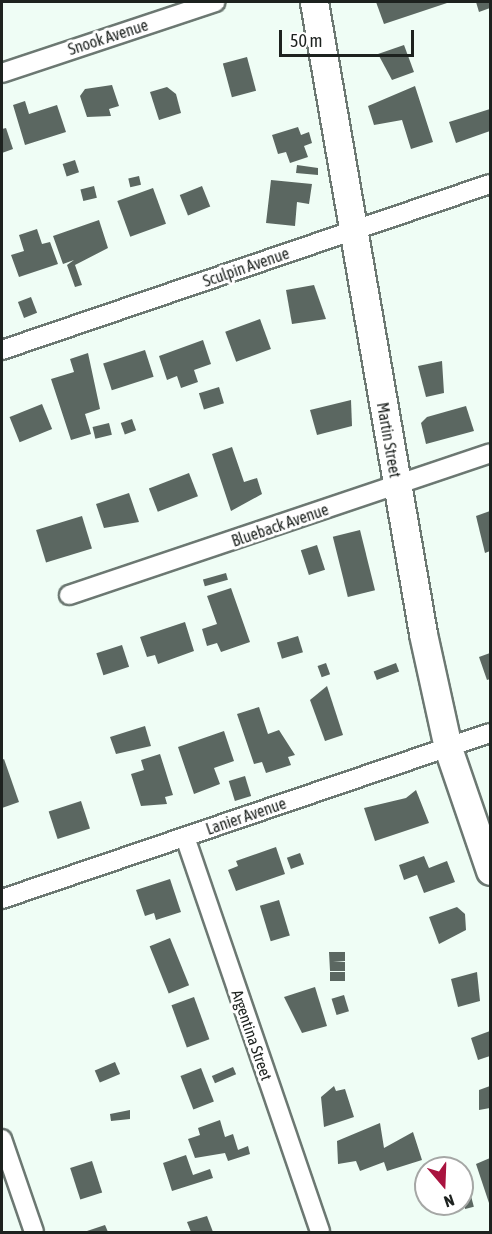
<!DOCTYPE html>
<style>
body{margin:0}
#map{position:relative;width:492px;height:1234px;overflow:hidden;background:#effdf5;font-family:"Asap Condensed",sans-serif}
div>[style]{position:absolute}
.building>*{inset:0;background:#5b6761;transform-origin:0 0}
.roads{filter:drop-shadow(2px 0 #6c7872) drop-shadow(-2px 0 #6c7872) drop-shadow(0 2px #6c7872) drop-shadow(0 -2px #6c7872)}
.street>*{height:18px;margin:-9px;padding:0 9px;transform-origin:9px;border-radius:9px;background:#fff}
.secondary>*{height:27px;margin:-13.5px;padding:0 13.5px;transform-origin:13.5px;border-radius:13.5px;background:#fff}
span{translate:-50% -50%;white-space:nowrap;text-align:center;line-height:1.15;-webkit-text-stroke:6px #fff;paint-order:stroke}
.street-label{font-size:16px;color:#1d221f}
.frame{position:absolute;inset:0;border:3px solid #1d221f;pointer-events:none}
.north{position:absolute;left:414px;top:1156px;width:60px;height:60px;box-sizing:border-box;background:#fff;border:2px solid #a5a7a5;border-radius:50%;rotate:161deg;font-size:16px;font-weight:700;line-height:24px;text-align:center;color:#1d221f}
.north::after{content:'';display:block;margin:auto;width:21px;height:27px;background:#a9133f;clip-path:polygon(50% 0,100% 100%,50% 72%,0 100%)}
.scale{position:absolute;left:279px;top:30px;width:135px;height:27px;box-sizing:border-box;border:3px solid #1d221f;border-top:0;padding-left:8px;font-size:18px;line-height:21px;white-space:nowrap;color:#1d221f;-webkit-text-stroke:4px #fff;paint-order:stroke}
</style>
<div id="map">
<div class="building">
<div style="clip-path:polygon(376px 2px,450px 2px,384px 24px)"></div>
<div style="clip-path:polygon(476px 2px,490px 2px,490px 8px,479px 12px)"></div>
<div style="clip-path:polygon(404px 45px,414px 72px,392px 80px,378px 54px)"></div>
<div style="left:247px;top:57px;width:35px;height:25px;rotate:75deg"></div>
<div style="clip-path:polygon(112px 85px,119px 106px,109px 109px,111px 116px,87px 117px,80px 96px,85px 89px)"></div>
<div style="clip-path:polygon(415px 86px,433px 142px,411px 149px,402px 120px,374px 125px,368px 106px)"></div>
<div style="clip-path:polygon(167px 87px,176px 94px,181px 113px,159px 120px,150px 92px)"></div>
<div style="clip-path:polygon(25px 101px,29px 114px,57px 105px,66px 132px,25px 145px,13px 105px)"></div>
<div style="clip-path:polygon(490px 109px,490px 131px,456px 143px,449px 122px)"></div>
<div style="clip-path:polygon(298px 127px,301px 135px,309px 132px,312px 143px,304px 146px,308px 157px,290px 163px,286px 152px,278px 154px,272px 135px)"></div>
<div style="clip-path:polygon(6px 128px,13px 149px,2px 153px,2px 129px)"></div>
<div style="left:75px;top:160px;width:13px;height:13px;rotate:72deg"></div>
<div style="clip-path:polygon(297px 165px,318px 168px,318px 175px,296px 173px)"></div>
<div style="left:139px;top:176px;width:9px;height:11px;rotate:77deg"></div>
<div style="clip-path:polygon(271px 180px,312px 184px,309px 204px,297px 202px,295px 226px,266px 223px)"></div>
<div style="left:94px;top:186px;width:12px;height:14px;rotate:76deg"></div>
<div style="left:202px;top:186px;width:22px;height:24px;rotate:68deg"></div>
<div style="left:153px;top:188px;width:38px;height:38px;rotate:70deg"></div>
<div style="clip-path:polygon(99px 220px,108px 248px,75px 265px,82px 285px,75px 287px,67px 265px,74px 260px,63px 264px,53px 236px)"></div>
<div style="clip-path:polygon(37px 229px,42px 244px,50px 242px,58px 264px,19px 277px,11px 255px,24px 251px,19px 235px)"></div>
<div style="clip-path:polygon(314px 285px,326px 319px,292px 324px,286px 290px)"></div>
<div style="left:31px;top:297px;width:17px;height:14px;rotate:69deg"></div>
<div style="left:260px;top:319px;width:32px;height:37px;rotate:70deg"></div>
<div style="clip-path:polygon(203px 340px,211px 364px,194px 370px,198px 382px,181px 388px,177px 376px,167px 380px,159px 356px)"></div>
<div style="left:145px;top:350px;width:28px;height:44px;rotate:72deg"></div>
<div style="clip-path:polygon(88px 353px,100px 409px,85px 414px,91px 434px,71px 440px,51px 379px,74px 372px,70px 359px)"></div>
<div style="clip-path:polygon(442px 361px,444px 393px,426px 397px,418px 366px)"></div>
<div style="left:219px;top:387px;width:17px;height:21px;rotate:73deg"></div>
<div style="clip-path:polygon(351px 400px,352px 426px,317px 435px,310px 410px)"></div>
<div style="left:42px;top:404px;width:27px;height:35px;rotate:68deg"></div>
<div style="clip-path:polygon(466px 406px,474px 431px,426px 444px,421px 423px,427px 417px)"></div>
<div style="left:132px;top:419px;width:12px;height:12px;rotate:70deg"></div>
<div style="left:109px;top:423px;width:12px;height:17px;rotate:76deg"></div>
<div style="clip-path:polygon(232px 447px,244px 482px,257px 478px,262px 494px,231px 511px,212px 454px)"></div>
<div style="left:189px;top:473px;width:25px;height:43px;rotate:69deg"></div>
<div style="clip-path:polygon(129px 493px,139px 522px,104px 528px,96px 504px)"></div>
<div style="clip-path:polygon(490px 511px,490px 551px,485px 553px,476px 516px)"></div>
<div style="left:82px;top:516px;width:34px;height:48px;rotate:73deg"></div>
<div style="left:360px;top:530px;width:62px;height:28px;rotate:76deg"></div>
<div style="left:317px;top:545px;width:26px;height:17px;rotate:72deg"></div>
<div style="left:226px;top:573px;width:7px;height:24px;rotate:74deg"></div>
<div style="clip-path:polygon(231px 588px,250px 642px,221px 652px,217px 643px,207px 646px,202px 629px,217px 624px,207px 596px)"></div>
<div style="clip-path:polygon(185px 622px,194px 651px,158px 664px,155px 655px,147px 657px,140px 637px)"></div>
<div style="left:298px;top:636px;width:17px;height:22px;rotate:73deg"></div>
<div style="left:122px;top:645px;width:23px;height:27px;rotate:72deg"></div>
<div style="clip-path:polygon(490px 653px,490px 679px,487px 680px,479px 657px)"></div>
<div style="left:326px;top:663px;width:12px;height:9px;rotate:70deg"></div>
<div style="left:396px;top:663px;width:9px;height:24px;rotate:69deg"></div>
<div style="clip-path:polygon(327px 686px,343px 735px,325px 741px,310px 700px)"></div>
<div style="clip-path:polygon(259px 707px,268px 734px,279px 730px,295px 755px,288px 757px,291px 765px,266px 773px,262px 762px,254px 764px,237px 714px)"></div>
<div style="clip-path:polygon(145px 726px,151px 746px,116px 754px,110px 737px)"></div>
<div style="clip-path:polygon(224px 731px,234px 761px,214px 768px,220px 784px,194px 794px,178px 747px)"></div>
<div style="clip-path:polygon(160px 754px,173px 795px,165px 797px,167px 804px,141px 806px,131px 774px,144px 770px,141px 760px)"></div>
<div style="clip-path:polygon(4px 759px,19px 802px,2px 808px,2px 760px)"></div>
<div style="left:245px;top:776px;width:21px;height:17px;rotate:73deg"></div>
<div style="clip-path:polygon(416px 790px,429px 823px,375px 841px,364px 808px,406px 798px)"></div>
<div style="left:81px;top:801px;width:29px;height:34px;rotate:72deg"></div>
<div style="clip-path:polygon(276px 847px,285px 874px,236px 891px,228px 870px,238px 866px,236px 861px)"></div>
<div style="left:300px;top:853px;width:12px;height:14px;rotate:70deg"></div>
<div style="clip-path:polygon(424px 856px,429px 868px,447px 861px,455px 882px,424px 893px,417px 875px,404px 880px,399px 865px)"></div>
<div style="clip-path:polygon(170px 879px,181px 912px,156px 920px,154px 913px,145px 916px,136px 890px)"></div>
<div style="left:279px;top:900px;width:37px;height:20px;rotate:73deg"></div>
<div style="clip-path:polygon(457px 907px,465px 914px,466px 930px,439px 944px,429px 917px)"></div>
<div style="left:170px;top:938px;width:51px;height:22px;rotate:68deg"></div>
<div style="clip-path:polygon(329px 952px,345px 952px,345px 961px,333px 961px,345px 962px,345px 971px,330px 971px)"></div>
<div style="left:345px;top:972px;width:9px;height:15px;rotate:90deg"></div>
<div style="clip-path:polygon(477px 972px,480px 1001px,458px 1007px,451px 979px)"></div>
<div style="clip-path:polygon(315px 987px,327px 1026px,302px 1033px,284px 997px)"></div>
<div style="left:344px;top:995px;width:17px;height:13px;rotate:73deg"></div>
<div style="left:194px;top:997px;width:45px;height:24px;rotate:70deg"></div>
<div style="clip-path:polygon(490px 1031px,490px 1056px,478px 1060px,471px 1038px)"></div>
<div style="left:115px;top:1062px;width:13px;height:22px;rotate:67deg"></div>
<div style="left:233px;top:1067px;width:8px;height:23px;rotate:67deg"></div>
<div style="left:201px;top:1068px;width:36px;height:22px;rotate:69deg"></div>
<div style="clip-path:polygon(334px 1086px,336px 1091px,345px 1089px,354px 1117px,324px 1127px,321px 1097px)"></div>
<div style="clip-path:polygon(490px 1086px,490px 1108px,479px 1110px,479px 1090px)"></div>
<div style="clip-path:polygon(130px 1110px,130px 1119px,111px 1121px,110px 1114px)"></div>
<div style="clip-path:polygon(220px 1120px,225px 1137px,233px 1134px,238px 1150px,248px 1146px,250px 1154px,228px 1161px,225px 1153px,195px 1158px,188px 1139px,200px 1135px,198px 1128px)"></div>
<div style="clip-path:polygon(380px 1123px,384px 1148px,413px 1132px,422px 1160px,387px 1171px,384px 1162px,360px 1171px,356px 1161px,338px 1164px,337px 1141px)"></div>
<div style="clip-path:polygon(186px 1155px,193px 1175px,210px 1169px,213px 1178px,172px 1191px,163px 1163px)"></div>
<div style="clip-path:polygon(490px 1158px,490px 1206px,476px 1164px)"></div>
<div style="left:92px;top:1161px;width:33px;height:23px;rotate:72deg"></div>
<div style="left:471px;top:1196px;width:11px;height:9px;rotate:75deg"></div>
<div style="clip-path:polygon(207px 1216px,213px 1232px,191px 1232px,187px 1222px)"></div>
<div style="clip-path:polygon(105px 1225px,108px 1232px,84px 1232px)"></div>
</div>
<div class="roads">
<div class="street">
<div style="left:2px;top:73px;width:225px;rotate:-18.4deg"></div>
<div style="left:2px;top:350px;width:515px;rotate:-18.79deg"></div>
<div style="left:69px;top:595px;width:444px;rotate:-18.6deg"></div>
<div style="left:185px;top:837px;width:417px;rotate:71.1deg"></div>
<div style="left:2px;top:899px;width:515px;rotate:-18.79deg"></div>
<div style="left:2px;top:1139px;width:98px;rotate:71deg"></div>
</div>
<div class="secondary">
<div style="left:314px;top:2px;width:641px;rotate:80.21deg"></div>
<div style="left:423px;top:634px;width:117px;rotate:77.6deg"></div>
<div style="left:448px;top:748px;width:130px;rotate:71.1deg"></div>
</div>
</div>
<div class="street-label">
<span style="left:108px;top:37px;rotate:-18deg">Snook Avenue</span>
<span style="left:246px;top:267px;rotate:-19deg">Sculpin Avenue</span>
<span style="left:389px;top:440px;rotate:80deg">Martin Street</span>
<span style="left:280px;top:525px;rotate:-19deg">Blueback Avenue</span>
<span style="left:246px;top:816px;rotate:-19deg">Lanier Avenue</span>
<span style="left:252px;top:1035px;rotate:71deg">Argentina Street</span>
</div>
<div class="frame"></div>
<div class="north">N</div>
<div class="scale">50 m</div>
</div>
